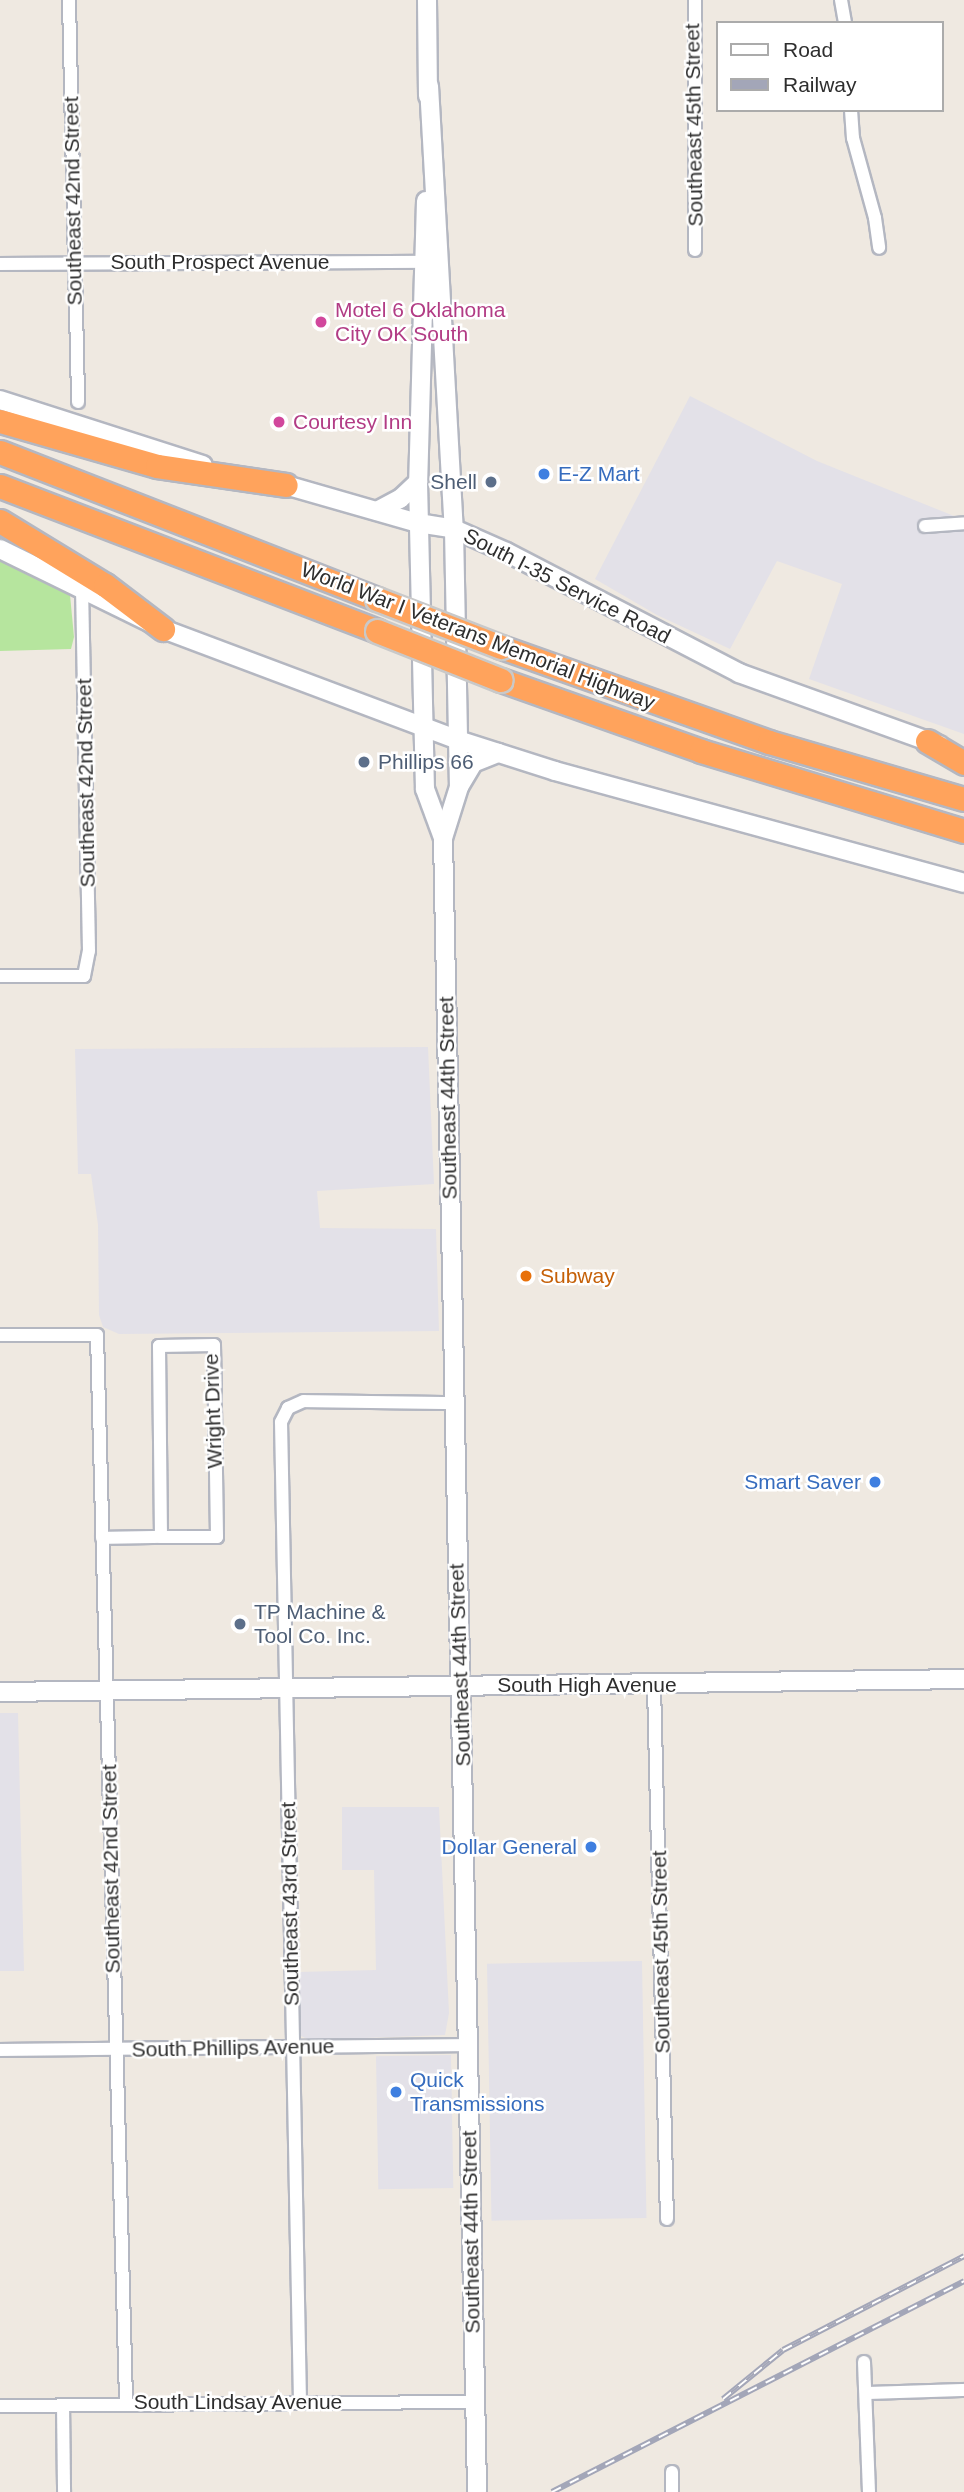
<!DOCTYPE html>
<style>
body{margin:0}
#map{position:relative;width:964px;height:2492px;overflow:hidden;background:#efe9e1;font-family:Helvetica,sans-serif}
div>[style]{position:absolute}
.industrial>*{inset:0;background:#e3e1e8;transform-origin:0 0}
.green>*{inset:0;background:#b6e59e}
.roads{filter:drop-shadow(2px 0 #b4b7c1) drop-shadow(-2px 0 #b4b7c1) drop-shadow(0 2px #b4b7c1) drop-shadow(0 -2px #b4b7c1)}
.street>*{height:12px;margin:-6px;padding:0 6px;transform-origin:6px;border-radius:6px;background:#fff}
.secondary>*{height:18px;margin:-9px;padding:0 9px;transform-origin:9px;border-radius:9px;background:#fff}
.highway>*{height:23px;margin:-11.5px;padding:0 11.5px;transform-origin:11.5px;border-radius:11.5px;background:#ffa35c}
.rail>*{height:6px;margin-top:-3px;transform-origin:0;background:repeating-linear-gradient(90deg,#fff 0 10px,#a3a6b8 0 20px);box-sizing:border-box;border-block:2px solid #a3a6b8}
.bridges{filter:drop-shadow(2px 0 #c9c9c9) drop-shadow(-2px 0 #c9c9c9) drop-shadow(0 2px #c9c9c9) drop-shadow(0 -2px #c9c9c9)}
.highway-bridge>*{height:23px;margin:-11.5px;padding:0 11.5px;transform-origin:11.5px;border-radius:11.5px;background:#ffa35c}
.dots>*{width:19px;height:19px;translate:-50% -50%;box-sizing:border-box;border:4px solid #fff;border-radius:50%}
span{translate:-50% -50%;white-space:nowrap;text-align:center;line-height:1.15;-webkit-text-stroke:5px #fff;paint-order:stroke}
.street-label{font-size:21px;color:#2e2e2e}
.hotel-label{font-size:21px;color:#b23c85}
.left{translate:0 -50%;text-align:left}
.shop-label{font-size:21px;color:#366cbe}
.right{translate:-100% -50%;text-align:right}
.service-label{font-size:21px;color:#4e5e75}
.food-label{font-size:21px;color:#c56008}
.legend{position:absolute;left:716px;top:21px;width:228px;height:91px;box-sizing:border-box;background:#fff;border:2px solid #ababab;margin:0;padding:9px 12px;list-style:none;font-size:21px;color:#2e2e2e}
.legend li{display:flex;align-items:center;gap:14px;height:35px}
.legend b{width:35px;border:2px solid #ababab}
</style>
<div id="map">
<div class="industrial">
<div style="clip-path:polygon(690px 396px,817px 461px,964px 520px,964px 734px,809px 679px,842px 584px,777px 561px,730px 649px,657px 615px,595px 579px)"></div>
<div style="clip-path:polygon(428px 1047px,434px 1184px,317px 1191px,320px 1228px,436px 1229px,439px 1331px,119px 1334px,103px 1327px,99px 1315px,98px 1225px,91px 1174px,78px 1174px,75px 1049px)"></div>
<div style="clip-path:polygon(0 1713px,18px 1713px,24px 1971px,0 1971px)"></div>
<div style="clip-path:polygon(342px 1807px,439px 1807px,449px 2013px,445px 2035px,310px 2040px,301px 2036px,298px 1972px,376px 1970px,374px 1870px,342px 1870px)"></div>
<div style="left:642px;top:1961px;width:257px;height:155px;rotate:89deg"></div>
<div style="left:451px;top:2055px;width:133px;height:75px;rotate:89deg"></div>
</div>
<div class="green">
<div style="clip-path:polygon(0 561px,70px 595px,74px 637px,71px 649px,0 651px)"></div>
</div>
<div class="roads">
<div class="street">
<div style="left:69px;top:0;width:402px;rotate:88.7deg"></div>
<div style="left:695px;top:0;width:250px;rotate:90deg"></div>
<div style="left:841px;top:0;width:23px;rotate:80deg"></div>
<div style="left:851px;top:110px;width:28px;rotate:86deg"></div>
<div style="left:853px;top:138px;width:83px;rotate:74.6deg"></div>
<div style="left:875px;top:218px;width:30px;rotate:82deg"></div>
<div style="left:0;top:264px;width:430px;rotate:-0.3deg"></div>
<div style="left:925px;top:526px;width:39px;rotate:-4deg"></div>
<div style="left:0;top:976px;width:84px"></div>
<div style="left:84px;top:976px;width:25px;rotate:-79deg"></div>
<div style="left:89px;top:951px;width:361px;rotate:-91.1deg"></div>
<div style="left:0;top:1335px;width:97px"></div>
<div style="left:97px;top:1335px;width:1068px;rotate:88.44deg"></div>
<div style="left:214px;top:1345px;width:192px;rotate:89.1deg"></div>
<div style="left:217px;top:1537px;width:56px;rotate:180deg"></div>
<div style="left:161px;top:1537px;width:191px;rotate:-90.6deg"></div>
<div style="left:159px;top:1346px;width:55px;rotate:-1deg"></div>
<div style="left:102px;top:1538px;width:59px;rotate:-1deg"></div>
<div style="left:654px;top:1685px;width:534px;rotate:88.61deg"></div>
<div style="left:0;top:2050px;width:467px;rotate:-0.6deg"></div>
<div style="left:864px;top:2362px;width:130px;rotate:87.8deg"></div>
<div style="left:866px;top:2393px;width:98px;rotate:-1.8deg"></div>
<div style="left:300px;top:2402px;width:980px;rotate:-91.11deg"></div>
<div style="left:281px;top:1422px;width:16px;rotate:-63deg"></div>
<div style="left:288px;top:1408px;width:17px;rotate:-24deg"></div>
<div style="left:304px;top:1401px;width:151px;rotate:0.8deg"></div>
<div style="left:63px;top:2405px;width:87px;rotate:89.3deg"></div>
<div style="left:0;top:2406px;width:475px;rotate:-0.5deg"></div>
<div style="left:672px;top:2472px;width:20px;rotate:90deg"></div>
</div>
<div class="secondary">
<div style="left:427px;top:0;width:96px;rotate:89.4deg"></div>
<div style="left:429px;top:86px;width:444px;rotate:86.8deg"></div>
<div style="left:454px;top:529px;width:258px;rotate:88.9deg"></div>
<div style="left:459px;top:787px;width:53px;rotate:107.4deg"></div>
<div style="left:443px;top:838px;width:1654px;rotate:88.82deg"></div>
<div style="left:426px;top:201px;width:281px;rotate:91.6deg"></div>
<div style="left:418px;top:482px;width:307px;rotate:88.7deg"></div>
<div style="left:425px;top:789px;width:52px;rotate:69.8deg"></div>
<div style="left:0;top:400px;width:213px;rotate:17.8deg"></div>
<div style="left:275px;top:482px;width:149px;rotate:16deg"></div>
<div style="left:418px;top:523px;width:36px;rotate:9deg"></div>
<div style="left:454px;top:529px;width:57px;rotate:23.9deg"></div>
<div style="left:506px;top:552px;width:263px;rotate:27.4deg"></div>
<div style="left:739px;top:673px;width:213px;rotate:19.8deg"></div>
<div style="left:377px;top:511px;width:26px;rotate:-28deg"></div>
<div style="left:400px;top:499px;width:25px;rotate:-43deg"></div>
<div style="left:0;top:549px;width:182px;rotate:26.1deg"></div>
<div style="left:163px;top:629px;width:315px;rotate:20.6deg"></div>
<div style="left:458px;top:740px;width:102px;rotate:17.7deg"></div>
<div style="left:555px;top:771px;width:424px;rotate:15.3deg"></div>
<div style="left:460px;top:785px;width:26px;rotate:-59deg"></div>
<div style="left:473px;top:763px;width:27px;rotate:-22deg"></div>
<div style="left:0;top:1692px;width:964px;rotate:-0.77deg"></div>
</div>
<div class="highway">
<div style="left:0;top:421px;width:163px;rotate:16deg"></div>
<div style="left:157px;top:466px;width:130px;rotate:8.4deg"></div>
<div style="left:0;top:452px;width:405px;rotate:21.3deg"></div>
<div style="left:0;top:486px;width:404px;rotate:21deg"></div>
<div style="left:0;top:521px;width:123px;rotate:31.4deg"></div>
<div style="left:105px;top:585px;width:73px;rotate:37.2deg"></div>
<div style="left:501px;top:647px;width:284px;rotate:19.5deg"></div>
<div style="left:769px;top:742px;width:203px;rotate:16.3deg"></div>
<div style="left:501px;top:680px;width:212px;rotate:19.5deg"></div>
<div style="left:701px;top:751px;width:275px;rotate:16.9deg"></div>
<div style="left:927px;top:741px;width:43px;rotate:30.7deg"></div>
</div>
</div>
<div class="rail">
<div style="left:723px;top:2399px;width:77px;rotate:-39.2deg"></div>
<div style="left:783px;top:2350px;width:204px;rotate:-27.4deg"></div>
<div style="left:552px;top:2492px;width:463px;rotate:-27.1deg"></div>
</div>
<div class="bridges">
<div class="highway-bridge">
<div style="left:377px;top:599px;width:133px;rotate:21.2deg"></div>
<div style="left:377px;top:631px;width:133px;rotate:21.6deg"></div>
</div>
</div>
<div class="dots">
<div style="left:321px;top:322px;background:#d1479c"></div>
<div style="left:279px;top:422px;background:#d1479c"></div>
<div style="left:544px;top:474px;background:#3f7fe0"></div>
<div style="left:491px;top:482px;background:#5c6f8a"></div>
<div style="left:364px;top:762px;background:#5c6f8a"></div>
<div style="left:526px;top:1276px;background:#e8710a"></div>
<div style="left:875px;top:1482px;background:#3f7fe0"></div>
<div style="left:240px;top:1624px;background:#5c6f8a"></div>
<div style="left:591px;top:1847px;background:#3f7fe0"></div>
<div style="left:396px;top:2092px;background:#3f7fe0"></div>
</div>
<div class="street-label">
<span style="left:694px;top:125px;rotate:-91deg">Southeast 45th Street</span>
<span style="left:73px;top:201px;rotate:-91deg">Southeast 42nd Street</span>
<span style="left:220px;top:262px">South Prospect Avenue</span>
<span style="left:567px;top:586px;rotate:27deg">South I-35 Service Road</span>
<span style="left:478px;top:636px;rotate:21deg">World War I Veterans Memorial Highway</span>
<span style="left:86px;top:783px;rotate:-91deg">Southeast 42nd Street</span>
<span style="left:448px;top:1098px;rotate:-91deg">Southeast 44th Street</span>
<span style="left:213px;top:1411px;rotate:-92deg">Wright Drive</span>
<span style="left:460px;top:1665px;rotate:-92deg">Southeast 44th Street</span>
<span style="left:587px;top:1685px">South High Avenue</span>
<span style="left:111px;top:1869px;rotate:-91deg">Southeast 42nd Street</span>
<span style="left:290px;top:1904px;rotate:-91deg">Southeast 43rd Street</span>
<span style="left:661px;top:1952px;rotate:-91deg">Southeast 45th Street</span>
<span style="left:233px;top:2048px;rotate:-1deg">South Phillips Avenue</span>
<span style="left:471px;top:2232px;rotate:-91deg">Southeast 44th Street</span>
<span style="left:238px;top:2402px">South Lindsay Avenue</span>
</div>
<div class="hotel-label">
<span class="left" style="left:335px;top:322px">Motel 6 Oklahoma<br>City OK South</span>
<span class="left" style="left:293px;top:422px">Courtesy Inn</span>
</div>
<div class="shop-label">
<span class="left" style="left:558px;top:474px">E-Z Mart</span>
<span class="right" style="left:861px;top:1482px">Smart Saver</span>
<span class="right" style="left:577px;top:1847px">Dollar General</span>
<span class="left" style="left:410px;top:2092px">Quick<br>Transmissions</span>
</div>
<div class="service-label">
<span class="right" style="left:477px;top:482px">Shell</span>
<span class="left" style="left:378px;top:762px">Phillips 66</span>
<span class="left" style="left:254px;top:1624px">TP Machine &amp;<br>Tool Co. Inc.</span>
</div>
<div class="food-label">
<span class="left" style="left:540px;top:1276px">Subway</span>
</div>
<ul class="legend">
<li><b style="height:9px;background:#fff"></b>Road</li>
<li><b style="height:9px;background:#a3a6b8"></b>Railway</li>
</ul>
</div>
